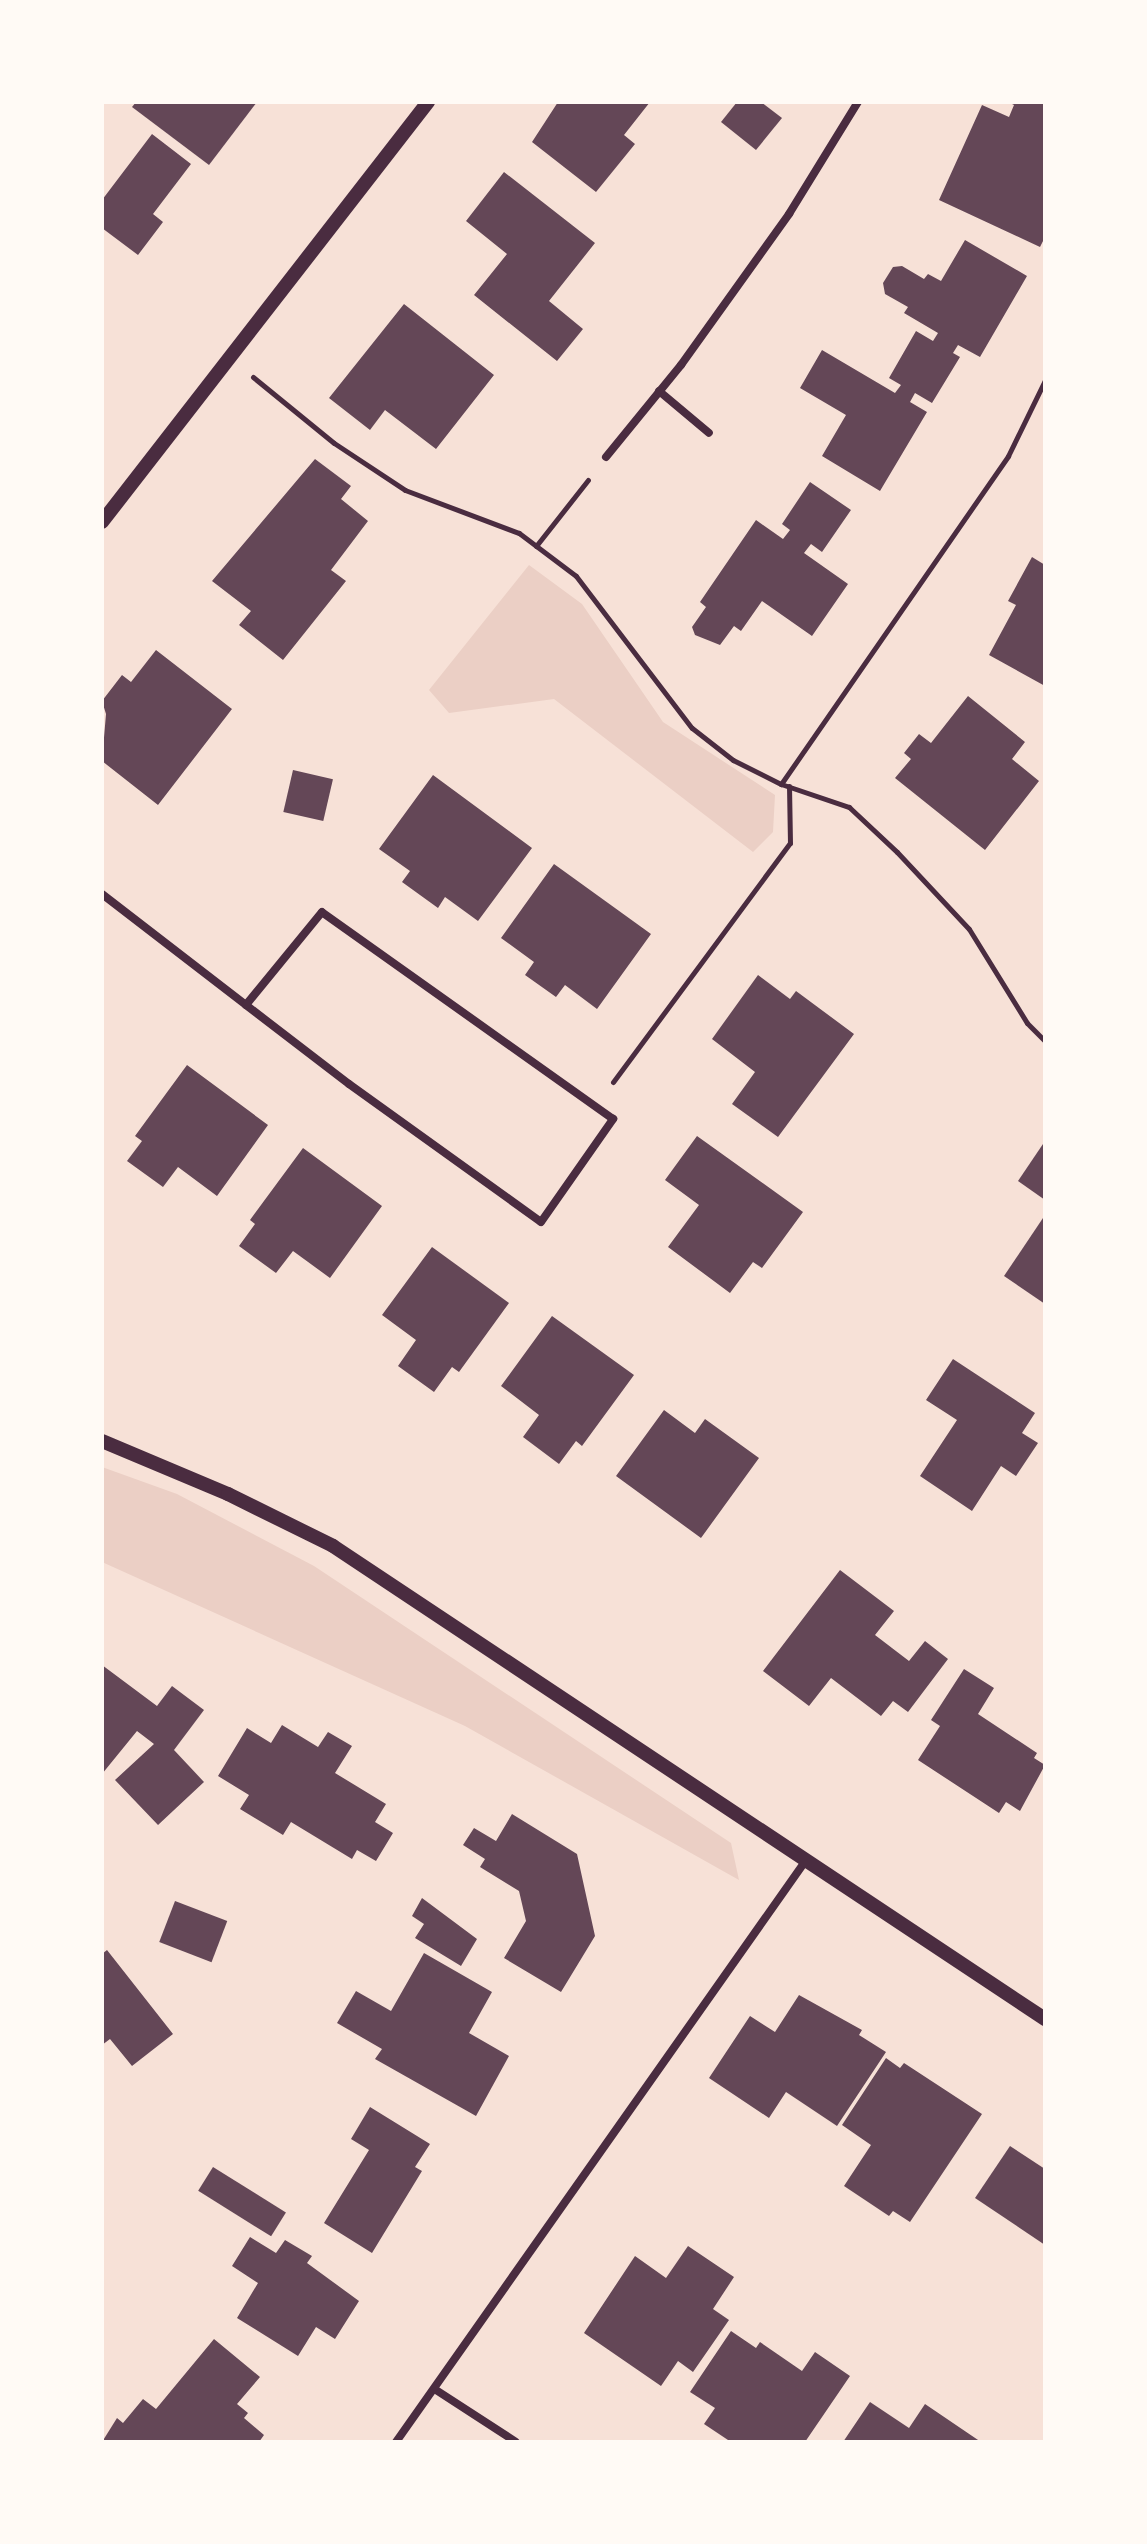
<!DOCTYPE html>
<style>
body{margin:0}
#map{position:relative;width:1147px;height:2544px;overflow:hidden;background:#f7e1d7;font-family:Cabin,sans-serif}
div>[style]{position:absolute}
.green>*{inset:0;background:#ebcfc5}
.building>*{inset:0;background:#644757;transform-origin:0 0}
.path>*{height:5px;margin:-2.5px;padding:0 2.5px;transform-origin:2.5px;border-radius:2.5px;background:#4a2c40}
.minor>*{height:8px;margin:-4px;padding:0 4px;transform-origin:4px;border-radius:4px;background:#4a2c40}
.tertiary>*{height:14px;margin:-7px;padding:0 7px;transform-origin:7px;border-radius:7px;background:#4a2c40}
span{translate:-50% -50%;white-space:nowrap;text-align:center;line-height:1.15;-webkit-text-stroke:6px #fffaf5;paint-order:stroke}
.frame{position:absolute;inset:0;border:104px solid #fffaf5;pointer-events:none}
</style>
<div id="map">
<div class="green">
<div style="clip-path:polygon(529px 565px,582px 604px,663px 722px,775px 795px,773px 832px,753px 852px,554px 699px,449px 713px,429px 690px)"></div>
<div style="clip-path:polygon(102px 1467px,177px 1494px,314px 1566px,731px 1843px,739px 1880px,465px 1726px,102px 1562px)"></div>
</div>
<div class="building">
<div style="clip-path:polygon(136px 102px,257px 102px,209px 165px,132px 107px)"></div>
<div style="clip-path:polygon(558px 102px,650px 102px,624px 135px,635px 144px,596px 192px,532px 142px)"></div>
<div style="clip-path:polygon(737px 102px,761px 102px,782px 118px,756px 150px,721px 122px)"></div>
<div style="clip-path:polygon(1008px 102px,1045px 102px,1045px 237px,1040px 247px,939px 200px,982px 105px,1009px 117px,1014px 105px)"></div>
<div style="clip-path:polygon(152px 134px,191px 164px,153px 214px,163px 222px,138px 255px,102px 228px,102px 200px)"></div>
<div style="clip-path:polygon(504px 172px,595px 243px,549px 301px,583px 329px,557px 361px,474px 295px,507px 254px,466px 221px)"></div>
<div style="clip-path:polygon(965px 240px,1027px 276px,980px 357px,958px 345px,953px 353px,960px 357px,932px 403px,915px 393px,910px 402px,927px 412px,880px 491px,822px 456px,846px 415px,800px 388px,822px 350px,895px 393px,901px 385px,889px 378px,916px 331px,933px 341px,938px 333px,904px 313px,908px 307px,885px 294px,883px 283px,893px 267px,902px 266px,924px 279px,928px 274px,941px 281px)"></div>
<div style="clip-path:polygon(404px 304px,494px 375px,436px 449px,385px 410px,370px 430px,329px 398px)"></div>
<div style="clip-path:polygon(315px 459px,351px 486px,341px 499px,368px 521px,331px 570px,346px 581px,283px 660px,239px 625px,251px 611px,212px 581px)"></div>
<div style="clip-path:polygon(810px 482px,851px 510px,822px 552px,811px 544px,804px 553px,848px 584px,812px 636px,762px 601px,741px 631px,734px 626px,720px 645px,695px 635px,692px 627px,706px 607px,700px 602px,756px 520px,783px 539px,790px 530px,782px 524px)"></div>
<div style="clip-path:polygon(1032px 557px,1045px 565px,1045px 686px,989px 655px,1016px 605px,1008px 601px)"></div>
<div style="clip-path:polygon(156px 650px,232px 709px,158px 805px,102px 761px,106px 714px,102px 701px,122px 675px,131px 682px)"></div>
<div style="clip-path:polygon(968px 696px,1025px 742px,1012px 759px,1039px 781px,985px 850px,895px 778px,911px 759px,904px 753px,919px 734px,931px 743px)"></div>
<div style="left:293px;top:770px;width:41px;height:43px;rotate:13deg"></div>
<div style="clip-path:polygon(433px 775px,532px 848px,478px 921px,445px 897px,438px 908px,402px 882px,410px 871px,379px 849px)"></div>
<div style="clip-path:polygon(554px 864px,651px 934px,597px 1009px,565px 985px,556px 997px,525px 975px,534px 962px,501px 938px)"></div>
<div style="clip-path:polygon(758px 975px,790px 999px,796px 991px,854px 1034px,778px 1137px,732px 1104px,755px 1072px,712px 1039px)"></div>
<div style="clip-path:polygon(187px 1065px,268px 1125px,217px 1196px,178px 1167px,163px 1187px,127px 1161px,142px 1141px,135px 1136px)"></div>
<div style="clip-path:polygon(697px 1136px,803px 1212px,762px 1268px,753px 1262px,730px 1293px,668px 1247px,699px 1205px,665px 1180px)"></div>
<div style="clip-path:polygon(1045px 1141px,1045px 1200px,1018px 1181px)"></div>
<div style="clip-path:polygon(303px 1148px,382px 1206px,330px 1278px,293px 1251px,276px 1273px,239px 1246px,255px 1224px,250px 1220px)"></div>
<div style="clip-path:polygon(1045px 1215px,1045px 1304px,1004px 1276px)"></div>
<div style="clip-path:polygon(432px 1247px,509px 1303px,459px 1372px,452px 1367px,434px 1392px,398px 1366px,416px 1340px,382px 1315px)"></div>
<div style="clip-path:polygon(552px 1316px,634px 1375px,582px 1446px,576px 1441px,559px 1464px,523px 1437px,539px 1415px,501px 1386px)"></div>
<div style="clip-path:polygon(953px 1359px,1035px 1413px,1022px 1433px,1038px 1443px,1016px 1476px,1001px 1466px,972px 1511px,920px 1476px,957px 1420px,926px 1400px)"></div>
<div style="clip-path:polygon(664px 1410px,695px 1433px,705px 1419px,759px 1458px,701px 1538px,616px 1476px)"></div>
<div style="clip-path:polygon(840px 1570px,894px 1611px,875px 1635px,909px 1661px,925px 1641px,948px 1659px,908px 1712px,893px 1701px,881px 1716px,831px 1678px,809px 1706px,763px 1671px)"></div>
<div style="clip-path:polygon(102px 1665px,157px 1706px,172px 1686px,204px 1710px,174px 1750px,204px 1782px,158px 1825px,115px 1780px,154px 1744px,137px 1731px,102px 1774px)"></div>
<div style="clip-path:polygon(964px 1669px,994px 1688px,978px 1714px,1037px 1753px,1034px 1758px,1045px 1765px,1020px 1811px,1006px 1802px,999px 1813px,918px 1760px,940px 1726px,931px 1720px)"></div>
<div style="clip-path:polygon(282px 1725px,318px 1747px,328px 1732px,352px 1746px,335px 1773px,386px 1804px,375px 1822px,393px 1833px,376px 1861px,357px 1850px,352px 1859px,291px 1822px,283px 1835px,240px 1809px,249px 1795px,218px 1776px,247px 1728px,271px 1743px)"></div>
<div style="clip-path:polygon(512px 1814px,577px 1854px,595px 1936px,561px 1992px,504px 1958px,526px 1921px,519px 1891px,480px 1867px,485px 1859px,463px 1845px,474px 1828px,496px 1841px)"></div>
<div style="clip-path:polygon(422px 1898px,477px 1939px,461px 1966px,415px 1938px,424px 1924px,412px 1916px)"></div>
<div style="left:175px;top:1901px;width:56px;height:44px;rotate:21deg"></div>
<div style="clip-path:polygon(107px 1950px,173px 2034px,132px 2066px,110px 2039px,102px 2045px,102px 1954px)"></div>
<div style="clip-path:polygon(424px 1953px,492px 1992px,469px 2033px,509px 2056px,476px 2116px,375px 2059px,382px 2049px,337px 2023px,356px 1991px,391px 2011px)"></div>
<div style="clip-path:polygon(799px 1995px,862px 2030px,859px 2035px,886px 2052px,837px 2126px,786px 2092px,769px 2118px,709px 2078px,750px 2016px,775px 2032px)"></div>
<div style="clip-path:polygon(886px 2058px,900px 2068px,904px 2063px,982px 2114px,910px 2222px,893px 2211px,889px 2216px,844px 2186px,871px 2145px,842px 2125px)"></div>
<div style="clip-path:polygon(370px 2107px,430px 2144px,415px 2167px,422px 2171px,372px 2253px,324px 2223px,369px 2150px,351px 2139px)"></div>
<div style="clip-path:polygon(1010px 2146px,1045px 2169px,1045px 2245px,975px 2198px)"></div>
<div style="left:213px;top:2167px;width:86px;height:28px;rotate:32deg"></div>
<div style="clip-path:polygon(250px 2237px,276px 2253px,285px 2240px,312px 2256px,307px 2263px,359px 2301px,335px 2339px,316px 2327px,298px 2356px,237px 2318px,258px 2283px,232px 2266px)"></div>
<div style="clip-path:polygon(688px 2246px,734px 2277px,713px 2309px,729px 2320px,693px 2372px,678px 2361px,661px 2386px,584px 2333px,635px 2256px,666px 2278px)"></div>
<div style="clip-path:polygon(731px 2331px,756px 2348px,760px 2342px,802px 2371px,815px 2352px,850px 2376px,805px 2442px,731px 2442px,704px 2424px,715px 2408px,690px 2392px)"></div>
<div style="clip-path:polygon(214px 2339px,260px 2377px,237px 2404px,248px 2413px,244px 2418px,264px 2435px,259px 2442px,102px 2442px,117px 2418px,123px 2423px,143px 2399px,156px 2409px)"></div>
<div style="clip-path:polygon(870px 2402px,909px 2428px,925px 2404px,981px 2442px,843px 2442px)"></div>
</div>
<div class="path">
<div style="left:253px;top:377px;width:104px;rotate:39.2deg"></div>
<div style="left:334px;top:443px;width:85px;rotate:33.5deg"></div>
<div style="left:405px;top:490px;width:122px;rotate:20.7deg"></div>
<div style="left:519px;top:533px;width:71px;rotate:37deg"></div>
<div style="left:576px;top:576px;width:191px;rotate:52.7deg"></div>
<div style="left:692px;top:728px;width:52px;rotate:38deg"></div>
<div style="left:733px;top:760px;width:54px;rotate:26.6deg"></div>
<div style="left:781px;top:784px;width:72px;rotate:18.7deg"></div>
<div style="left:849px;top:807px;width:66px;rotate:43.2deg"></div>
<div style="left:897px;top:852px;width:105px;rotate:46.9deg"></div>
<div style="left:969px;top:929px;width:110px;rotate:58.3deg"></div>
<div style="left:1027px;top:1023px;width:25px;rotate:45deg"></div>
<div style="left:536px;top:546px;width:84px;rotate:-51.8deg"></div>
<div style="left:781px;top:784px;width:399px;rotate:-55.3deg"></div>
<div style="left:1008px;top:456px;width:85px;rotate:-64deg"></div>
<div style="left:613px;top:1082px;width:297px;rotate:-53.5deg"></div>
<div style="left:790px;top:843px;width:57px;rotate:-91deg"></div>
</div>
<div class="minor">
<div style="left:659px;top:391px;width:65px;rotate:40deg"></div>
<div style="left:606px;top:457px;width:119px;rotate:-50.8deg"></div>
<div style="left:681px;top:365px;width:186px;rotate:-54.4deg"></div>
<div style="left:789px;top:214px;width:132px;rotate:-58.4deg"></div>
<div style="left:102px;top:894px;width:182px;rotate:37.6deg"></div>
<div style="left:246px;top:1005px;width:130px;rotate:37.5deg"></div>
<div style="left:349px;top:1084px;width:236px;rotate:35.7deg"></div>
<div style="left:541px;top:1222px;width:126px;rotate:-55deg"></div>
<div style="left:613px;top:1119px;width:357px;rotate:-144.6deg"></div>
<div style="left:322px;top:912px;width:120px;rotate:129.3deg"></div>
<div style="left:436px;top:2390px;width:95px;rotate:33deg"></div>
<div style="left:396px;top:2442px;width:708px;rotate:-54.83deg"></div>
</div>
<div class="tertiary">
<div style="left:102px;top:522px;width:532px;rotate:-52.18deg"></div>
<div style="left:102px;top:1441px;width:137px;rotate:22.8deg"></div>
<div style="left:228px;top:1494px;width:117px;rotate:26.3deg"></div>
<div style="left:333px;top:1546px;width:855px;rotate:33.6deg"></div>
</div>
<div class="frame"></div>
</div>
